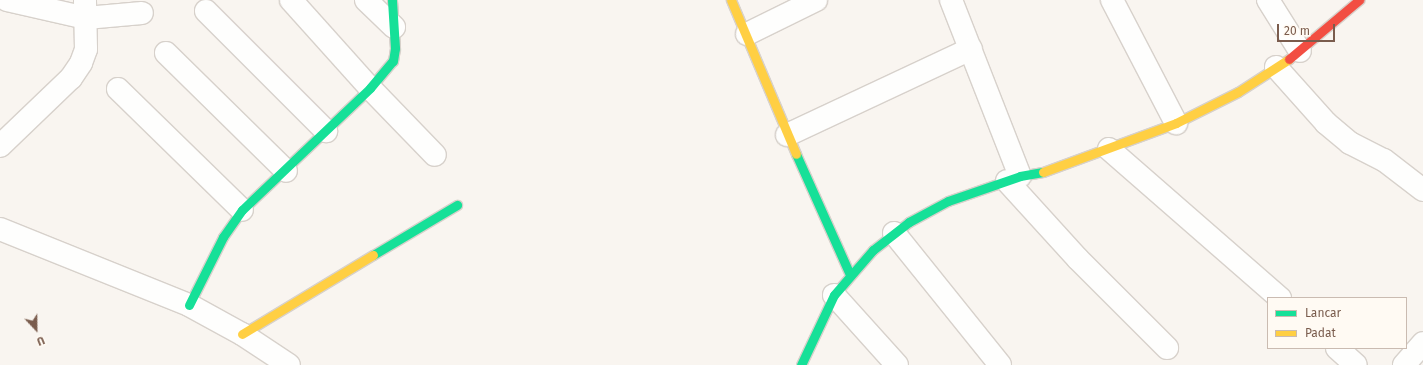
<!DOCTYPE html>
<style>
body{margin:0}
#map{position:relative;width:1423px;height:365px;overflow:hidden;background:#f9f5f0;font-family:"Fira Sans",sans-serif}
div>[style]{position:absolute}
.roads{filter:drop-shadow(1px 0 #d7d1cb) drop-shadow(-1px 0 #d7d1cb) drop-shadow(0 1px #d7d1cb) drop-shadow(0 -1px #d7d1cb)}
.street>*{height:22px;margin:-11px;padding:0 11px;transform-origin:11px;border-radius:11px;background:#fefefd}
.fast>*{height:9px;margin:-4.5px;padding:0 4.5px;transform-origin:4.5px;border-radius:4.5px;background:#16e098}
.slow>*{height:9px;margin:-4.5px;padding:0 4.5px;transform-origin:4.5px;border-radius:4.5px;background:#ffcf43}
.jam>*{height:9px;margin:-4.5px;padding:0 4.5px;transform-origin:4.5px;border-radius:4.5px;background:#f24e42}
span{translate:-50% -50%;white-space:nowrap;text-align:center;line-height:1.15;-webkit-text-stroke:3px #fffaf3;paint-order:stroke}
.legend{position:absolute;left:1267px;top:297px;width:140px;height:52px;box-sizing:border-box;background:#fffaf3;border:1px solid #cabbb1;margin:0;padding:5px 7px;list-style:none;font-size:12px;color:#7a5c4d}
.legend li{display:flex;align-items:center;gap:8px;height:20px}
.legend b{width:20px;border:1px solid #cabbb1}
.north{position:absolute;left:16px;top:309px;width:40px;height:40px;-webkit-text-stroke:3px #fffaf3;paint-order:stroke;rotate:158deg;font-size:11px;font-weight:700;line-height:16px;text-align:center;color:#7a5c4d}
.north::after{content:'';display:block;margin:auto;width:14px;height:18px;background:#7a5c4d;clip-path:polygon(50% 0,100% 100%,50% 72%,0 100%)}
.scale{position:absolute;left:1277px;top:24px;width:58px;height:18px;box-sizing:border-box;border:2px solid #7a5c4d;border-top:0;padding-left:5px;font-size:12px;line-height:14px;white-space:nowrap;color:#7a5c4d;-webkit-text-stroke:3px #fffaf3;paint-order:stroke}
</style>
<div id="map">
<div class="roads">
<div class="street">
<div style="left:7px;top:0;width:81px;rotate:12.8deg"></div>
<div style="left:86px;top:18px;width:56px;rotate:-5.1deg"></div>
<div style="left:291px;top:0;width:118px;rotate:48.1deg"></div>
<div style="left:370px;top:88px;width:93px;rotate:45.9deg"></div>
<div style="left:366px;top:0;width:39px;rotate:44deg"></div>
<div style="left:951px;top:0;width:189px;rotate:68.6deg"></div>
<div style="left:1112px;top:0;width:139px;rotate:62.5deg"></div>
<div style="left:1268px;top:0;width:60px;rotate:57.9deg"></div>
<div style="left:206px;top:11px;width:170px;rotate:45deg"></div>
<div style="left:747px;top:34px;width:77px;rotate:-26.2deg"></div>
<div style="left:166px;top:53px;width:168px;rotate:44.5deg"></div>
<div style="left:1276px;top:67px;width:75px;rotate:48.2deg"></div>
<div style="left:1326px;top:123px;width:31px;rotate:40deg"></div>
<div style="left:1350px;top:143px;width:38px;rotate:27deg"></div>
<div style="left:1384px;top:160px;width:49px;rotate:37.6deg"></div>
<div style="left:118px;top:89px;width:173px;rotate:44.3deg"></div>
<div style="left:787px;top:135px;width:203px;rotate:-25.1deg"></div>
<div style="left:0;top:146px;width:98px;rotate:-43.8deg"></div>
<div style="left:71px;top:78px;width:18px;rotate:-56deg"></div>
<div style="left:81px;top:63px;width:15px;rotate:-70deg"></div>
<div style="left:86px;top:49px;width:49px;rotate:-91.2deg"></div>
<div style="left:1109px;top:149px;width:227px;rotate:41.1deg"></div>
<div style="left:1007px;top:181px;width:105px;rotate:47.7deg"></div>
<div style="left:1078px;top:259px;width:126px;rotate:45deg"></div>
<div style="left:0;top:229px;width:204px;rotate:21.9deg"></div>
<div style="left:189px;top:305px;width:60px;rotate:28.7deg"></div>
<div style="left:242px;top:334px;width:56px;rotate:33.4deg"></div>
<div style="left:894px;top:233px;width:169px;rotate:51.2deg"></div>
<div style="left:834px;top:295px;width:94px;rotate:48deg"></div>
<div style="left:1337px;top:348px;width:25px;rotate:42deg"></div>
<div style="left:1404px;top:365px;width:29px;rotate:-49deg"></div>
</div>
<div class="fast">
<div style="left:796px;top:154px;width:133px;rotate:65.9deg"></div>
<div style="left:373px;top:255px;width:98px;rotate:-30.8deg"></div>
<div style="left:189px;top:305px;width:76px;rotate:-63.4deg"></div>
<div style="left:223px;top:237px;width:33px;rotate:-55deg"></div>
<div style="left:242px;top:210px;width:177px;rotate:-43.6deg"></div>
<div style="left:370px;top:88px;width:35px;rotate:-50deg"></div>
<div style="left:393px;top:61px;width:13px;rotate:-81deg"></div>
<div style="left:395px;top:48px;width:48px;rotate:-93.6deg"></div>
<div style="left:801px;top:365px;width:77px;rotate:-64.8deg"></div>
<div style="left:834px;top:295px;width:60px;rotate:-49.1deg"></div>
<div style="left:873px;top:250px;width:46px;rotate:-37.9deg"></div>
<div style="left:909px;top:222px;width:44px;rotate:-28.3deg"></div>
<div style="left:948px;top:201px;width:76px;rotate:-19.1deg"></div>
<div style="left:1020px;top:176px;width:23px;rotate:-10deg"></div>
</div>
<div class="slow">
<div style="left:731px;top:0;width:167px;rotate:67.1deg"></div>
<div style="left:1043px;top:172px;width:142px;rotate:-20.2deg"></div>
<div style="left:1176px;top:123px;width:69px;rotate:-26.6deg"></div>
<div style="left:1238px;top:92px;width:61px;rotate:-32.9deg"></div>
<div style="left:242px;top:334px;width:153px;rotate:-31.1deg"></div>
</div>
<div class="jam">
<div style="left:1289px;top:59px;width:92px;rotate:-40.1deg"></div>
</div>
</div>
<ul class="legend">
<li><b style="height:5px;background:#16e098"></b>Lancar</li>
<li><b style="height:5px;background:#ffcf43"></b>Padat</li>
</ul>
<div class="north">U</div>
<div class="scale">20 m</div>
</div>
